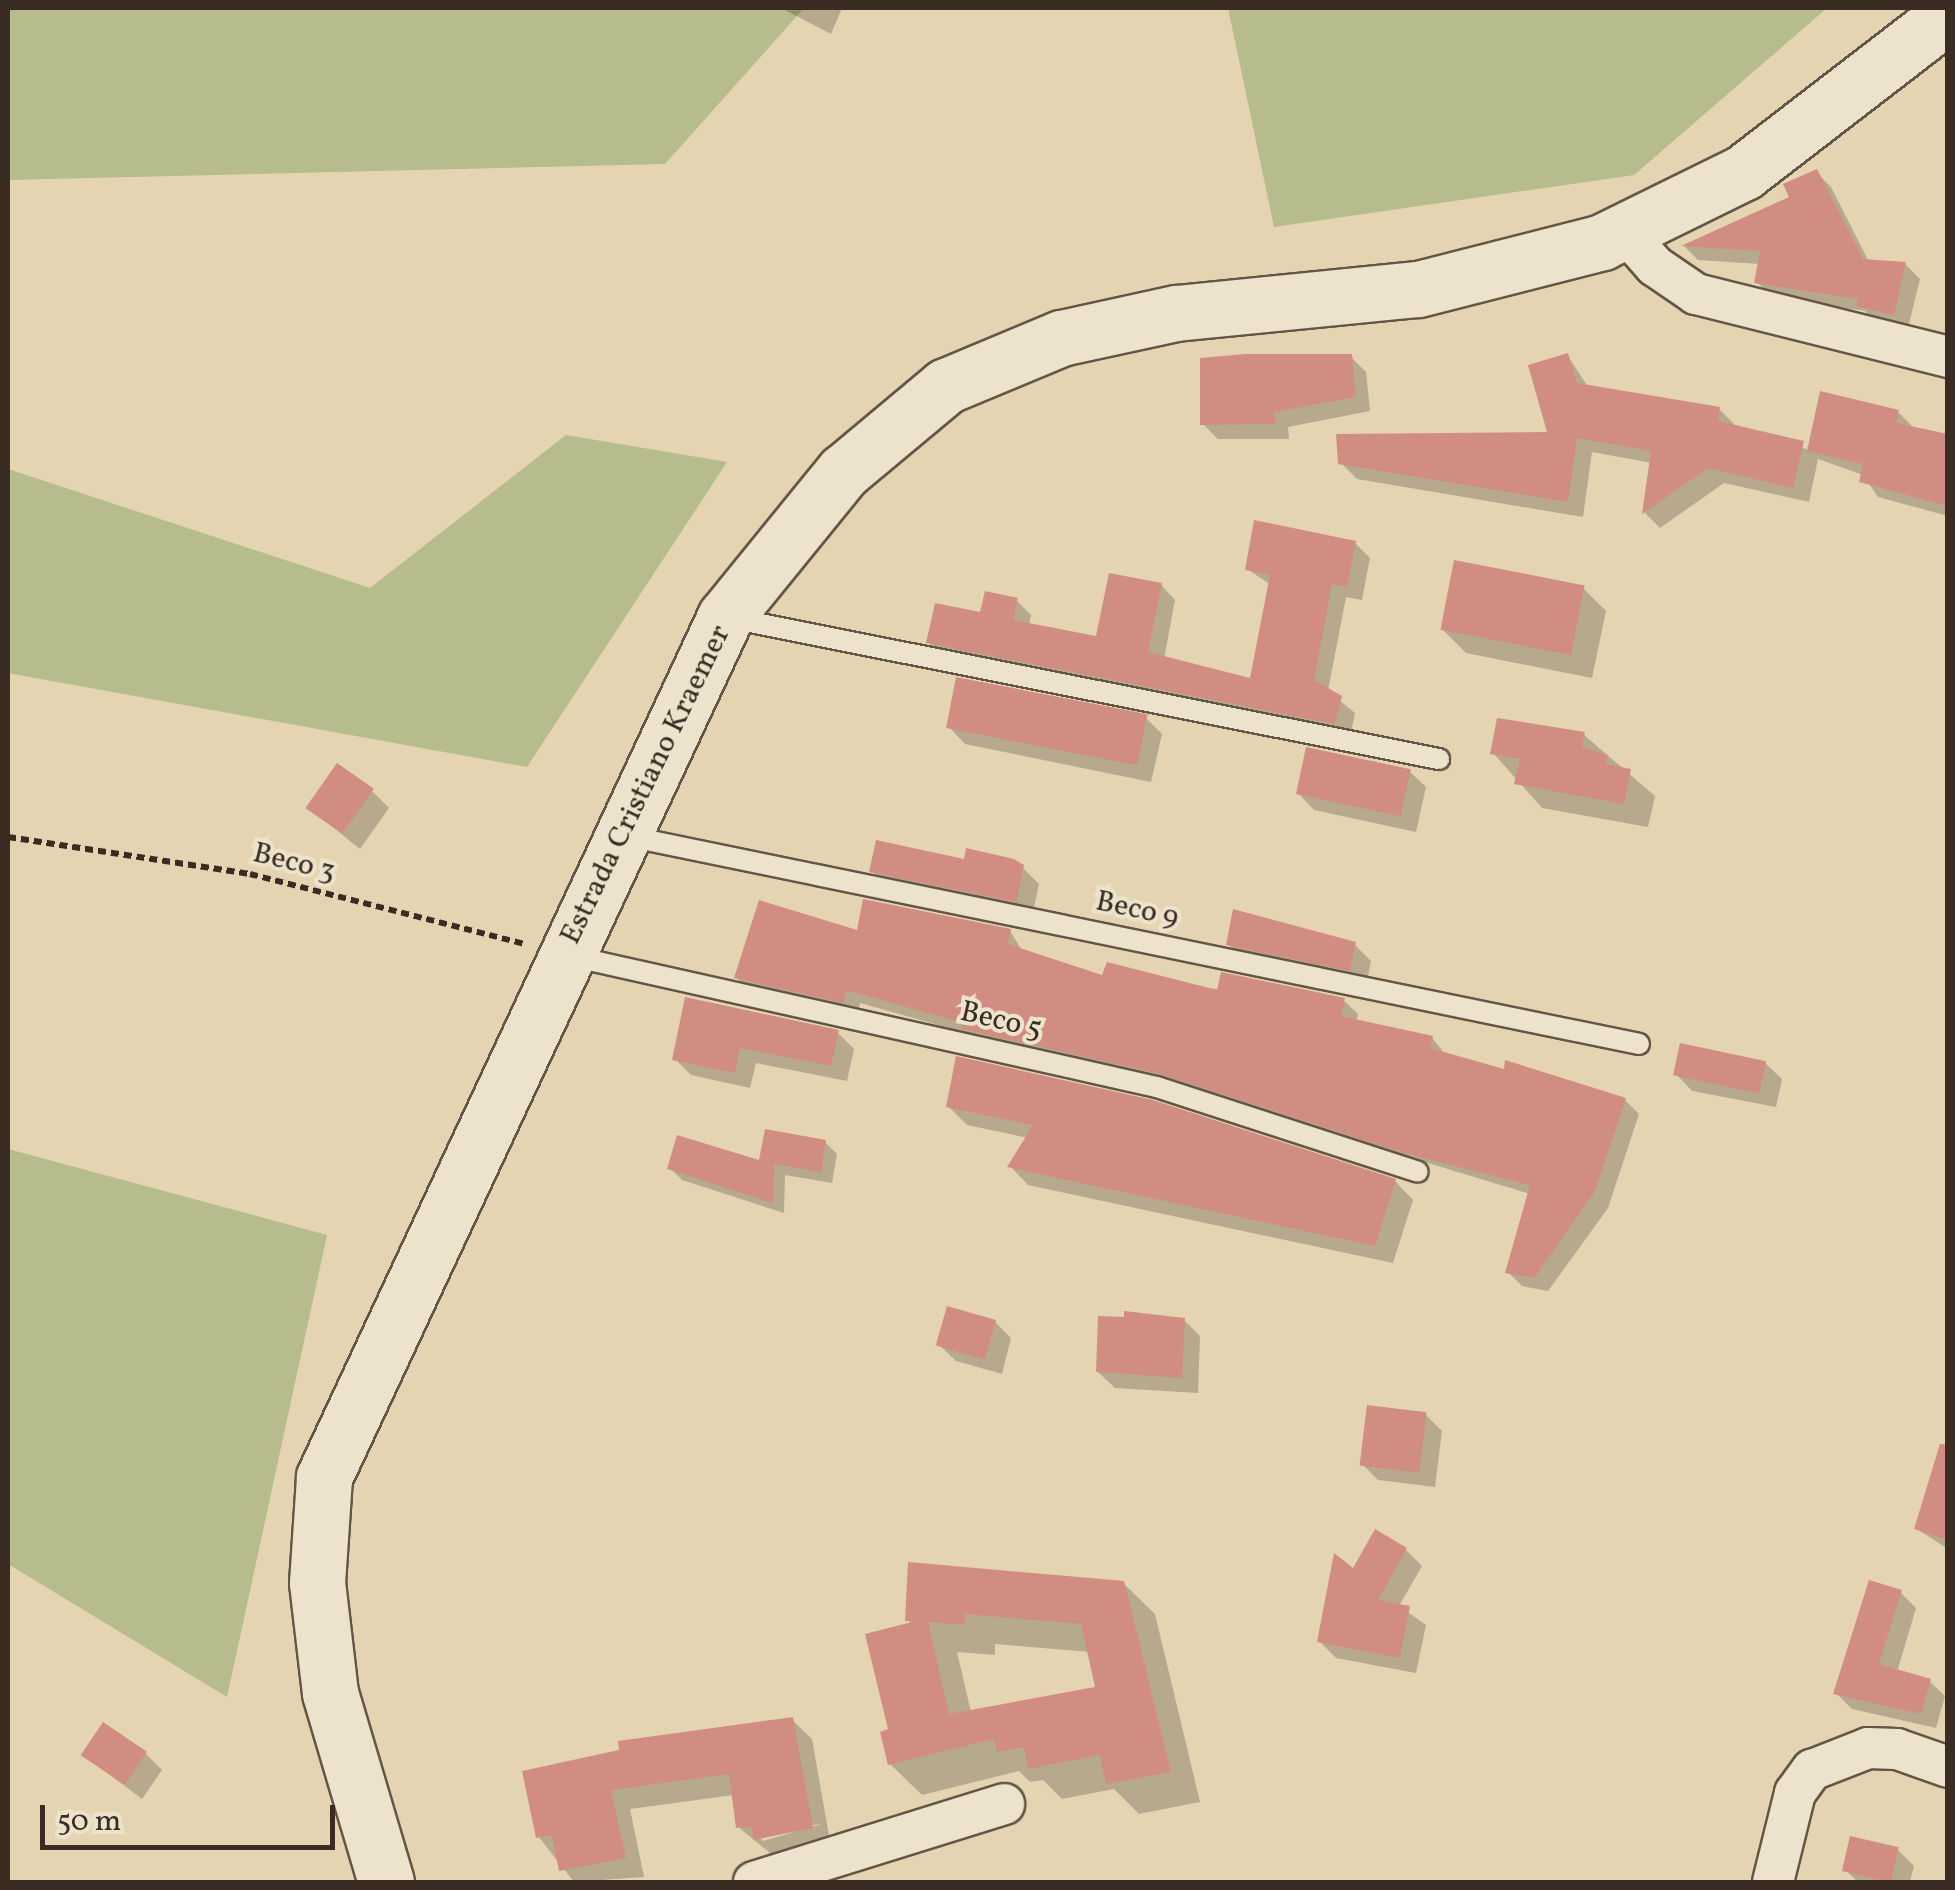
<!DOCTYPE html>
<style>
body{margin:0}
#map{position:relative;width:1955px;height:1890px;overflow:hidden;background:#e4d4b2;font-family:Vollkorn,serif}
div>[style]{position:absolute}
.green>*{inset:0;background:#b6bc8b}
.shadow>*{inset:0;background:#0003}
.building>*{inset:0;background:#d18d81;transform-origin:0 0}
.path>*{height:6px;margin-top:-3px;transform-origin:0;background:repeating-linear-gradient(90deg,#3a2c23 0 8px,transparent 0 13px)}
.roads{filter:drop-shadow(2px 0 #645647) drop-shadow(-2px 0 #645647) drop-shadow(0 2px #645647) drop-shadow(0 -2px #645647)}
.lane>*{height:20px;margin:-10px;padding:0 10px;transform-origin:10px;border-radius:10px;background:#ede3cd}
.street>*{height:40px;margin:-20px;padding:0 20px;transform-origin:20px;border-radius:20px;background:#ede3cd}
.secondary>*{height:55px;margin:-27.5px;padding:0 27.5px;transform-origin:27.5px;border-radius:27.5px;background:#ede3cd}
span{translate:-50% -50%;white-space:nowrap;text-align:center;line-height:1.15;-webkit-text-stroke:8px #ede3cd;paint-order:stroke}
.street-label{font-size:30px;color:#3a2c23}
.frame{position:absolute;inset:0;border:10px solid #3a2c23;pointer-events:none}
.scale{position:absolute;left:40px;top:1805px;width:295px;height:45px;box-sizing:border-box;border:5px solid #3a2c23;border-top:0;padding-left:12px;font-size:30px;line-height:35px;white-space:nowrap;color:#3a2c23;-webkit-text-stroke:8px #ede3cd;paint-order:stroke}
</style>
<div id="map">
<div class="green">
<div style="clip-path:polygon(8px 8px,804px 8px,665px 164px,8px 180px)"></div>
<div style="clip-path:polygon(1228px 8px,1827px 8px,1634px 175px,1274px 227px)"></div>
<div style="clip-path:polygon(566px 435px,727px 462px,527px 767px,8px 673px,8px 462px,8px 469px,370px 588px)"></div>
<div style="clip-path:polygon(8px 1149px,327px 1235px,227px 1697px,8px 1564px)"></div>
</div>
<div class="shadow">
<div style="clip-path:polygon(781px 8px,842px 8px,831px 34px)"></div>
<div style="clip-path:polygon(1816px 172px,1831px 187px,1869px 262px,1905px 264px,1920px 279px,1908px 328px,1874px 321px,1865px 311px,1772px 297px,1757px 282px,1760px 264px,1698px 260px,1685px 247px,1792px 199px)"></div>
<div style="clip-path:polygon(1568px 356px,1588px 387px,1719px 409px,1735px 425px,1809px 450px,1898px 412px,1916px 430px,1948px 437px,1948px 516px,1878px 497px,1863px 475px,1818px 459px,1809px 502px,1724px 483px,1660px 528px,1645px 513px,1652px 463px,1592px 452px,1583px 517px,1357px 479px,1341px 463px,1551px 434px)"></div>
<div style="clip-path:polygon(1351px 357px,1366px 372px,1370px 411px,1288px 427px,1289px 439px,1218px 439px,1203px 424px)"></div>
<div style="clip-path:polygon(1355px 543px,1370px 558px,1362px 600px,1346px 597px,1328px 691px,1355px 713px,1350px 738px,943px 657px,929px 642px,1016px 600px,1031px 615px,1029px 625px,1098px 639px,1161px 585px,1175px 600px,1164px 659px,1252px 681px,1271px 585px,1247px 569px)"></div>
<div style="clip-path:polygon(1583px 588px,1606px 611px,1592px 678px,1466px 653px,1443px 630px)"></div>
<div style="clip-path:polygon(1145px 717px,1162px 734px,1151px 782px,965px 744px,949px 727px)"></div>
<div style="clip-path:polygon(1583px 734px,1655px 796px,1648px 827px,1542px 808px,1493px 753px)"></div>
<div style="clip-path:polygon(1409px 771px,1426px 787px,1416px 832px,1314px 810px,1298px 793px)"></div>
<div style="clip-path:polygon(372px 791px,389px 808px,360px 849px,309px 808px)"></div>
<div style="clip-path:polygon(966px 862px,1023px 868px,1039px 884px,1032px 917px,888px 887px,872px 871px)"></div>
<div style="clip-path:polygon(1010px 931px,1023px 952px,1104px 979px,1343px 1000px,1358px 1014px,1356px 1022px,1432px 1038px,1446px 1055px,1625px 1100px,1639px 1114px,1608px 1208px,1548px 1291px,1522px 1286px,1508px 1272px,1530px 1194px,1178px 1087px,979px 1043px,970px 1034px,860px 1003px,858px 1016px,751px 992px,737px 978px,858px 933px)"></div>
<div style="clip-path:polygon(1228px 944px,1354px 944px,1371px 961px,1366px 986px,1245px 961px)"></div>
<div style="clip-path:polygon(687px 1000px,837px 1032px,854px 1049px,847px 1081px,756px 1063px,750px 1088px,691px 1075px,675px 1059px)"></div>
<div style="clip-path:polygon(1765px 1063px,1782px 1079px,1776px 1107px,1692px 1091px,1676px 1074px)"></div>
<div style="clip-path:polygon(948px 1106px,1395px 1181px,1413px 1200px,1393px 1263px,1028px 1185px,1010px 1166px,1028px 1138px,967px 1125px)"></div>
<div style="clip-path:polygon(825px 1142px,837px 1154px,832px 1183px,785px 1175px,784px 1213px,682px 1180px,670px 1168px,761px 1163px)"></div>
<div style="clip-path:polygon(1126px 1320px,1184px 1320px,1200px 1336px,1198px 1393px,1115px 1388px,1098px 1372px)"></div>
<div style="clip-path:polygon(995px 1322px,1011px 1338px,1002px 1374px,956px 1361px,939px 1345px)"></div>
<div style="clip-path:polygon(1426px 1415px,1442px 1431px,1435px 1487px,1378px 1480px,1362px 1464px)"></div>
<div style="clip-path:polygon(1948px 1449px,1948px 1549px,1917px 1529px)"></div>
<div style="clip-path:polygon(1406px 1550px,1422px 1566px,1399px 1606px,1426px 1625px,1416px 1673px,1336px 1658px,1319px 1641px,1354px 1572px)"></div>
<div style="clip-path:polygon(evenodd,1123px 1583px,1155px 1614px,1200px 1802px,1139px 1814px,1114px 1789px,1062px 1799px,1043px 1780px,1030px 1782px,1019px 1771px,922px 1795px,890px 1764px,912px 1625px,907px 1620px,1123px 1583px,995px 1644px,1090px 1652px,1098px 1689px,971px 1712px,957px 1652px,995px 1655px,995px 1644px)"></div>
<div style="clip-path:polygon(1900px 1592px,1916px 1608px,1897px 1672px,1929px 1681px,1945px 1696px,1936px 1728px,1852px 1709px,1836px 1693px)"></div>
<div style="clip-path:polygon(evenodd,792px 1720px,812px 1739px,831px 1847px,776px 1858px,738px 1827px,734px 1795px,630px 1809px,644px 1877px,574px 1882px,538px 1836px,525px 1772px,792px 1720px,825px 1823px,763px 1841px,758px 1836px,825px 1823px)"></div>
<div style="clip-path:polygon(146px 1754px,162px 1770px,142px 1799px,85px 1756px)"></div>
<div style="clip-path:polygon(1898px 1850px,1914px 1866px,1910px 1882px,1858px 1882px,1845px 1870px)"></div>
</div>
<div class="building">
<div style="clip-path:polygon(1817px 169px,1863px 259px,1906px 262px,1894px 315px,1856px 306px,1858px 299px,1754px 283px,1760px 251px,1681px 246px,1789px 197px,1783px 184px)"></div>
<div style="clip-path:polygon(1568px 353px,1577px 383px,1720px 407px,1718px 421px,1804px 441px,1793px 488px,1708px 468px,1642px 514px,1651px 451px,1577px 438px,1568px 502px,1338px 464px,1336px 434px,1547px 432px,1528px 365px)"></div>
<div style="clip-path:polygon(1246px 354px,1352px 354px,1356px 397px,1274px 412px,1276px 424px,1200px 425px,1200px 358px)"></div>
<div style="clip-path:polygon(1820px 391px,1899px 410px,1896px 423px,1948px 434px,1948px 506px,1859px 482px,1863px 464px,1807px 451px)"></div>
<div style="clip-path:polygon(1254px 520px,1356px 541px,1347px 587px,1332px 584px,1314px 680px,1342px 696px,1335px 724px,926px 643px,935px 603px,980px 612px,985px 591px,1018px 598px,1013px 620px,1096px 636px,1109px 573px,1162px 583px,1148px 652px,1250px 678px,1270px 575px,1245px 570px)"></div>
<div style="left:1454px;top:560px;width:133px;height:71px;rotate:11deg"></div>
<div style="left:956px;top:677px;width:195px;height:52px;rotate:11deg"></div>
<div style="clip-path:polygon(1497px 718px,1585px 732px,1582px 747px,1608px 755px,1606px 764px,1631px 769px,1624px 804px,1514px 784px,1520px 759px,1490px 754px)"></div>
<div style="left:1306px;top:747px;width:107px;height:48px;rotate:12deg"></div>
<div style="left:337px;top:763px;width:45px;height:55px;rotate:35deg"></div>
<div style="clip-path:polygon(876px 840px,964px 859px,966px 848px,1014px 859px,1024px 865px,1016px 902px,869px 872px)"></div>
<div style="clip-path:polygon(863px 899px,1011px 929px,1008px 944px,1102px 975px,1107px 962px,1217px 990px,1221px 972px,1345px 998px,1341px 1016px,1433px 1036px,1430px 1048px,1504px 1069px,1505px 1060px,1626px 1098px,1594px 1193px,1534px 1278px,1505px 1273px,1530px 1185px,1404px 1153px,1160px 1074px,962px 1029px,963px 1023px,846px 990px,844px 1003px,734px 978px,759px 900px,857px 930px)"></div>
<div style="clip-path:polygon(1233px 909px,1356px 942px,1350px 971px,1226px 945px)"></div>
<div style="clip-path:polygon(685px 997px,839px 1030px,831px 1066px,740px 1048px,735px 1073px,672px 1060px)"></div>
<div style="left:1680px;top:1043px;width:88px;height:33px;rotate:12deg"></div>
<div style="clip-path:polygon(956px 1056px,1153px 1100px,1396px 1179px,1375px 1246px,1007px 1167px,1033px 1125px,946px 1107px)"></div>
<div style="clip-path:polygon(765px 1129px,826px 1140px,821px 1172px,774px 1164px,773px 1203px,667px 1169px,677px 1135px,759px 1160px)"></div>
<div style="left:947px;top:1306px;width:51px;height:41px;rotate:16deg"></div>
<div style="clip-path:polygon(1124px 1311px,1185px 1318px,1182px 1378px,1096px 1372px,1098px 1316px,1124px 1317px)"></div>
<div style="left:1367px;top:1405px;width:60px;height:61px;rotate:7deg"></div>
<div style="clip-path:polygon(1940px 1444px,1948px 1445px,1948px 1540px,1914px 1529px)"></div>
<div style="clip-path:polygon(1375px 1529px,1407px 1548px,1378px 1600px,1410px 1606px,1400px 1658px,1317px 1642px,1334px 1553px,1353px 1568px)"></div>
<div style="clip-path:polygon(evenodd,908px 1562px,1124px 1581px,1171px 1772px,1106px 1784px,1100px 1755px,1028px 1769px,1024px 1747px,997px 1752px,994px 1739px,888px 1765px,880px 1732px,888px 1729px,865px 1634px,916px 1621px,905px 1621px,908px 1562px,965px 1614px,1081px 1624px,1095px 1687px,949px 1714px,928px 1622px,965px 1625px,965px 1614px)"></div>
<div style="clip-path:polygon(1869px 1580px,1902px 1590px,1879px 1664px,1931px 1679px,1921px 1714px,1833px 1694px)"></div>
<div style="clip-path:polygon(793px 1717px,813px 1828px,754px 1840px,751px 1826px,736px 1828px,729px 1774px,611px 1790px,626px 1858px,559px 1871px,552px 1835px,536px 1838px,522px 1771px,619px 1750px,618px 1741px)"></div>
<div style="left:103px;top:1722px;width:53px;height:40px;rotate:34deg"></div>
<div style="left:1850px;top:1836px;width:50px;height:36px;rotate:13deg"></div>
</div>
<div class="path">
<div style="left:8px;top:837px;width:245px;rotate:8.7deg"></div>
<div style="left:250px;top:874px;width:284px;rotate:14.3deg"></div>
</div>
<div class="roads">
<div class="lane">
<div style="left:730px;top:618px;width:723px;rotate:11.25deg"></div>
<div style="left:627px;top:836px;width:1033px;rotate:11.61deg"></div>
<div style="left:571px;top:956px;width:600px;rotate:12.6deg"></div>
<div style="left:1157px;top:1087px;width:274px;rotate:18deg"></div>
</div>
<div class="street">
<div style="left:1624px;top:231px;width:47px;rotate:48.5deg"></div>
<div style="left:1655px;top:266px;width:50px;rotate:34.3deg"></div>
<div style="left:1696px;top:294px;width:260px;rotate:14deg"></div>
<div style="left:754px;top:1882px;width:262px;rotate:-17.3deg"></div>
<div style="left:1773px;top:1882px;width:92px;rotate:-76.1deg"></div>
<div style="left:1795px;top:1793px;width:29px;rotate:-54deg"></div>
<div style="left:1812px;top:1770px;width:60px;rotate:-21.4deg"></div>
<div style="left:1868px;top:1748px;width:29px;rotate:2deg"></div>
<div style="left:1897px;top:1749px;width:54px;rotate:19.4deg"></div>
</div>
<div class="secondary">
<div style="left:386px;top:1882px;width:197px;rotate:-106.5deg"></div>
<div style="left:330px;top:1693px;width:111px;rotate:-96.7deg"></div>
<div style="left:317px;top:1583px;width:106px;rotate:-86.2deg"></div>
<div style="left:324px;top:1477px;width:949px;rotate:-65deg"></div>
<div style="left:725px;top:617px;width:187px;rotate:-50.9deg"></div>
<div style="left:843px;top:472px;width:134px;rotate:-39.9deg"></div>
<div style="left:946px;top:386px;width:125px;rotate:-22.7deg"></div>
<div style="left:1061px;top:338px;width:118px;rotate:-12.3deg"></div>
<div style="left:1176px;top:313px;width:243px;rotate:-5.7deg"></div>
<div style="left:1418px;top:289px;width:190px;rotate:-14.3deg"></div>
<div style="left:1602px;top:242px;width:158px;rotate:-26.2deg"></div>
<div style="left:1744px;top:172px;width:257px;rotate:-37.6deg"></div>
</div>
</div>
<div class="street-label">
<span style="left:646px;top:785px;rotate:-64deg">Estrada Cristiano Kraemer</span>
<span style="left:294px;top:863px;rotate:14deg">Beco 3</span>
<span style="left:1137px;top:910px;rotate:12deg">Beco 9</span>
<span style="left:1001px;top:1021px;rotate:13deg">Beco 5</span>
</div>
<div class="frame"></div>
<div class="scale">50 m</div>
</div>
